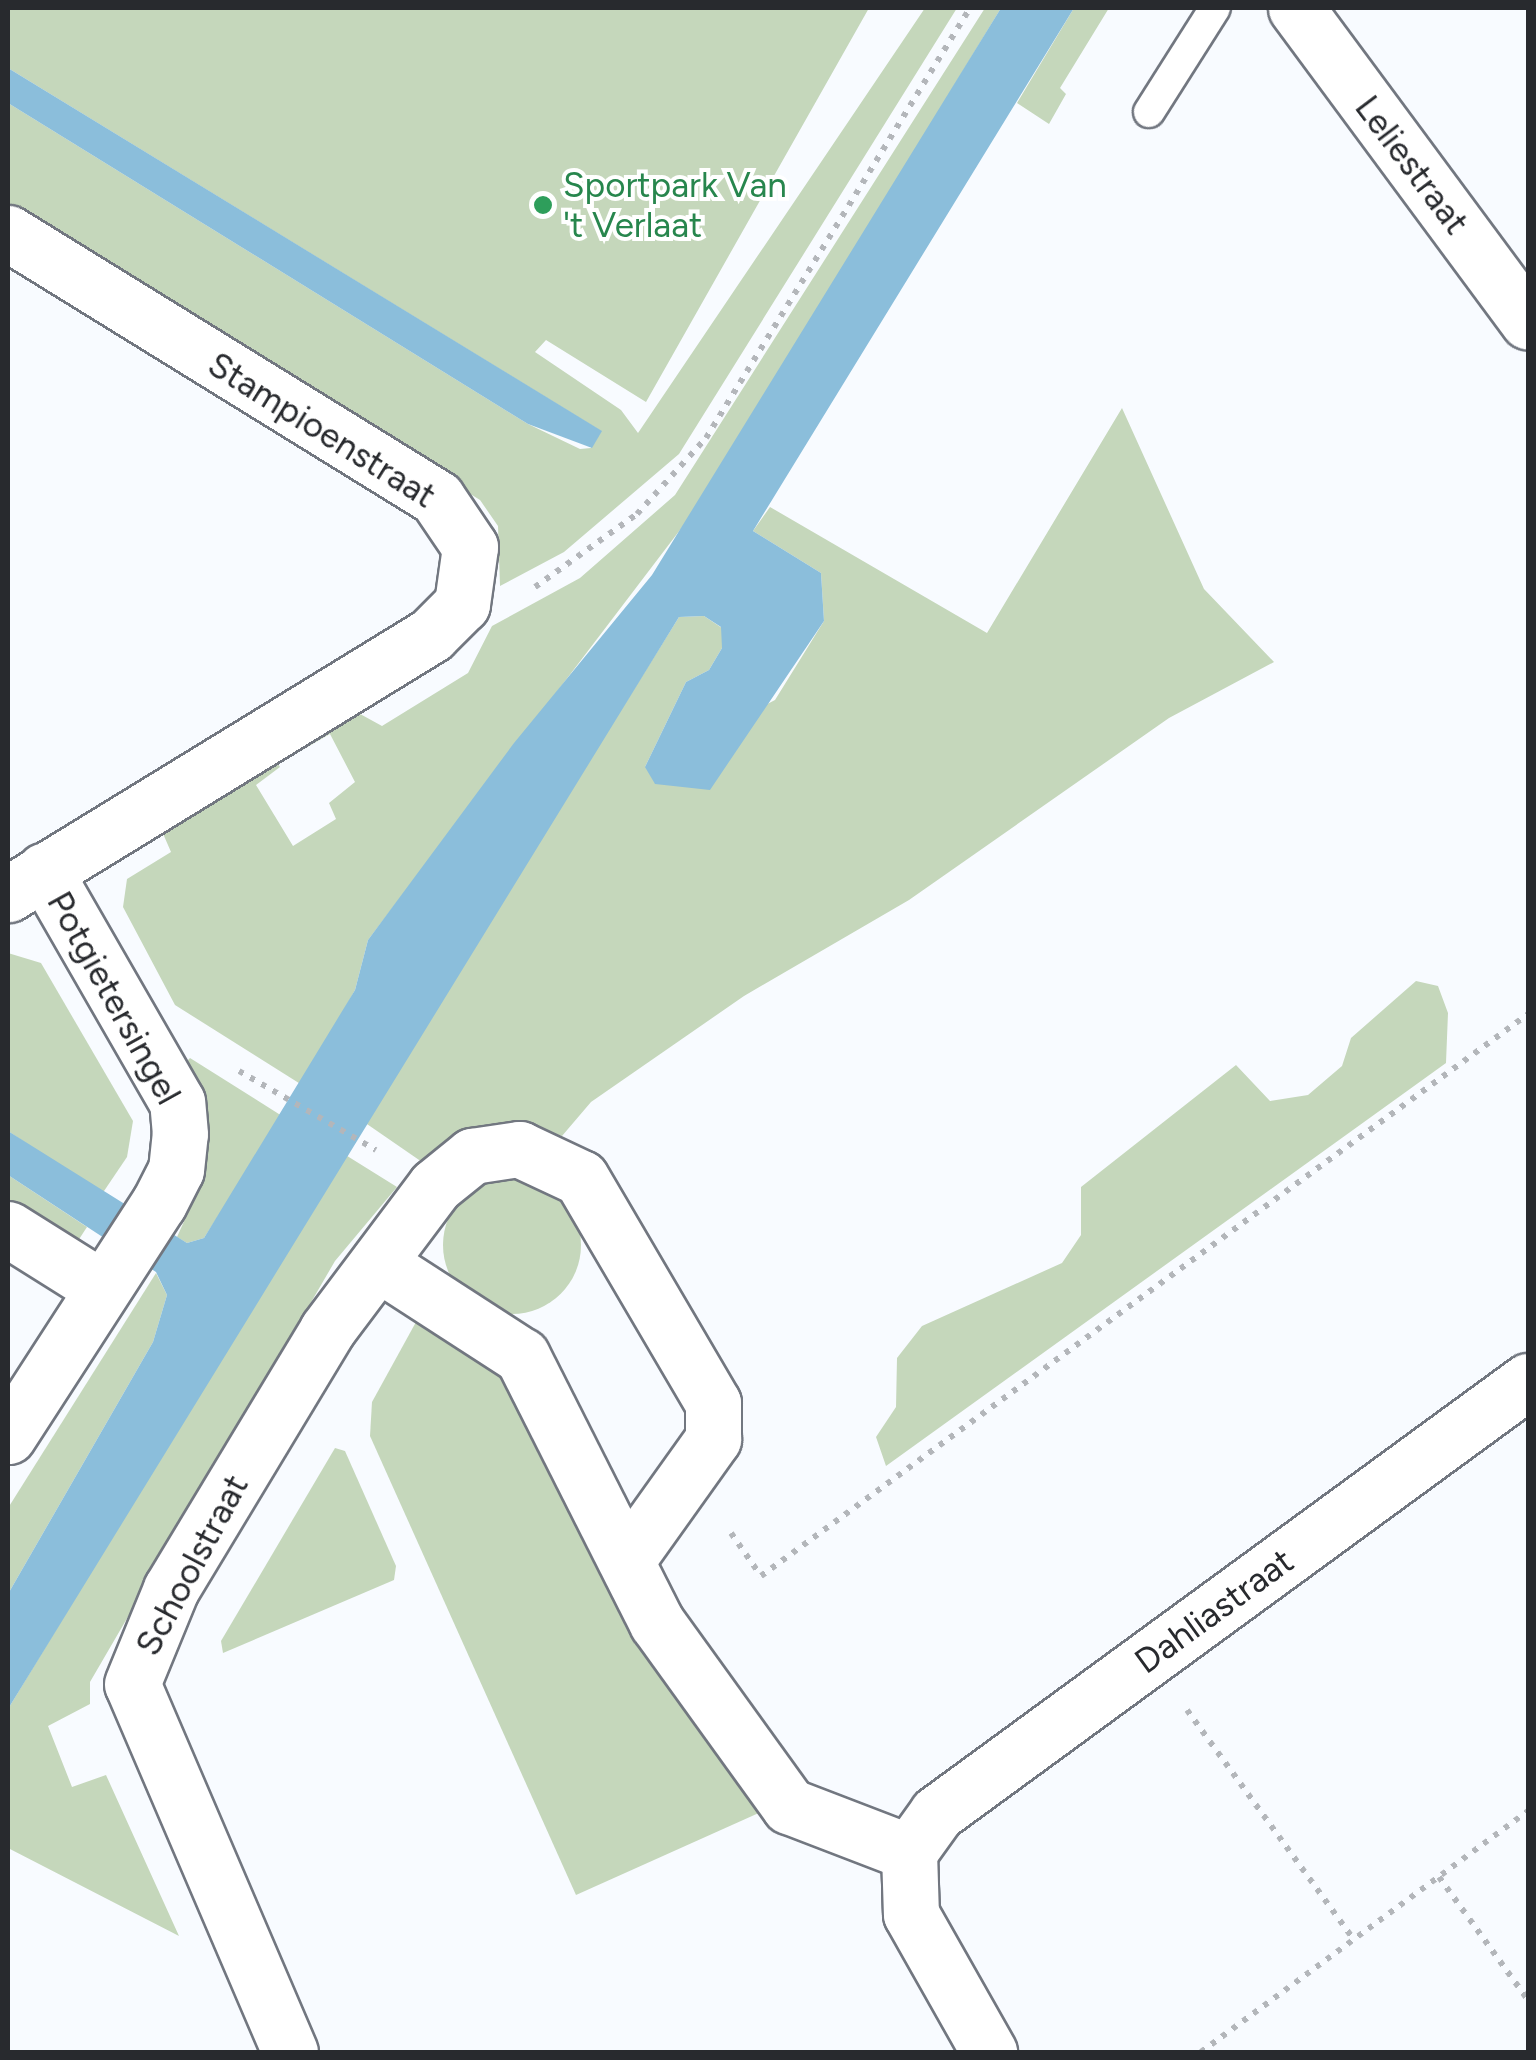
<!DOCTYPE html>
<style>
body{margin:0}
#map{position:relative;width:1536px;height:2060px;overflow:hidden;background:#f8fbff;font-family:Figtree,sans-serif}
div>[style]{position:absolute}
.green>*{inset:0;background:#c5d7bb}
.round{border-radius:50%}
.water>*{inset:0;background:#8bbedb}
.path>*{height:6px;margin-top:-3px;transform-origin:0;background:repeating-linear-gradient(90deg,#b3b6ba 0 5px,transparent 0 13px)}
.roads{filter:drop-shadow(2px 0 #727780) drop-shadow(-2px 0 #727780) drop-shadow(0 2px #727780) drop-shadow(0 -2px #727780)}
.lane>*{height:30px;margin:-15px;padding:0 15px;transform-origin:15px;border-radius:15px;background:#fff}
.street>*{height:55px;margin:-27.5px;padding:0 27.5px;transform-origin:27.5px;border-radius:27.5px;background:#fff}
.dots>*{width:28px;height:28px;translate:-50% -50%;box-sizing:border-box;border:5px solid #fff;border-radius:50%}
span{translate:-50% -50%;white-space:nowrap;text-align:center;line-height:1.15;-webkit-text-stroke:8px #fff;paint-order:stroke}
.street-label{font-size:35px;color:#282a2e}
.leisure-label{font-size:35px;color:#27864d}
.left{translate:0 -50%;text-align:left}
.frame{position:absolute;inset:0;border:10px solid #282a2e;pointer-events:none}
</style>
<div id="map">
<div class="green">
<div style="clip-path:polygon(8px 8px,869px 8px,646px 402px,546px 340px,535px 352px,621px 410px,638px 433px,925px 8px,957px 8px,679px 454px,564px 552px,500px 586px,498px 526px,480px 500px,8px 207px,8px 103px,528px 424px,580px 449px,591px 448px,601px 431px,8px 68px)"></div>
<div style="clip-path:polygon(985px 8px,1001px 8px,702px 501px,368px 940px,355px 990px,302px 1085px,175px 1005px,123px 907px,127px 879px,171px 852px,161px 829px,274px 757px,280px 767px,256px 785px,293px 846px,336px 819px,329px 803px,355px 782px,330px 734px,292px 756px,288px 748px,351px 709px,382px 726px,468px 673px,492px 626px,580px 578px,675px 495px)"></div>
<div style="clip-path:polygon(1074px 8px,1109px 8px,1060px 88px,1066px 94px,1049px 124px,1017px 103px)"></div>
<div style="clip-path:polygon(1122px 408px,1204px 589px,1274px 662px,1169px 718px,909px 900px,744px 996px,591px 1102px,562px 1136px,537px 1129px,422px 1162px,364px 1122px,679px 617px,704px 616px,722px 628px,722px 648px,709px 670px,686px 682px,645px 767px,775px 700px,824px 621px,821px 573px,753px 531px,770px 507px,987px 633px)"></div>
<div style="clip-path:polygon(8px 953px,41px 963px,133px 1121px,127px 1157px,102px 1194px,8px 1131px)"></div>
<div style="clip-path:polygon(1416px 981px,1438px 986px,1448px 1013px,1446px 1063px,886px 1466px,876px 1437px,896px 1407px,897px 1358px,922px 1326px,1062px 1263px,1081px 1235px,1081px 1187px,1236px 1065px,1270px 1101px,1308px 1095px,1342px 1066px,1351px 1038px)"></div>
<div style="clip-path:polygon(190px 1058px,282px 1116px,204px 1238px,187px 1243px,177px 1237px,200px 1186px,208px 1121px,185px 1063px)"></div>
<div style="clip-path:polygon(344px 1154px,397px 1187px,335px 1261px,90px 1682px,90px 1704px,48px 1726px,72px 1787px,106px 1775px,179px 1936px,8px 1848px,8px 1709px)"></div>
<div style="clip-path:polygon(8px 1175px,87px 1227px,72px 1250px,8px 1210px)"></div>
<div class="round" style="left:443px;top:1176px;width:138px;height:138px"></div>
<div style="clip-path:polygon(156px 1273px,167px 1295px,153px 1342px,8px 1594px,8px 1508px)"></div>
<div style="clip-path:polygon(416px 1322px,497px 1363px,761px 1812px,576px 1895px,370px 1436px,372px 1402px)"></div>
<div style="clip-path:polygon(335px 1448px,345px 1451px,396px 1566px,394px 1580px,223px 1653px,221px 1641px)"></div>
</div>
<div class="water">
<div style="clip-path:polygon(1001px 8px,1074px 8px,753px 531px,821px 573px,824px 621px,710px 790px,655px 784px,645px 767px,686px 682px,709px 670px,722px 648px,721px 627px,704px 616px,679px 617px,8px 1709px,8px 1594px,153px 1342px,167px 1295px,156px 1272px,8px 1175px,8px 1131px,187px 1243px,204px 1238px,355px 990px,368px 940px,514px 743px,652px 575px)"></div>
<div style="clip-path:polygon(8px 68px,602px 431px,592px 448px,528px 424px,8px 103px)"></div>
</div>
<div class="path">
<div style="left:535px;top:587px;width:125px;rotate:-35.6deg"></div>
<div style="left:637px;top:514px;width:103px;rotate:-47.8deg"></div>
<div style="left:706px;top:438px;width:505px;rotate:-58.45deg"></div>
<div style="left:239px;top:1071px;width:158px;rotate:30deg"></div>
<div style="left:731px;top:1533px;width:52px;rotate:55.1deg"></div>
<div style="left:761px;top:1576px;width:951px;rotate:-36.23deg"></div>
<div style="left:1187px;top:1710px;width:284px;rotate:54deg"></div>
<div style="left:1439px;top:1877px;width:152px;rotate:54.1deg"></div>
<div style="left:1201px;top:2052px;width:406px;rotate:-36.4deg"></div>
</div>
<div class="roads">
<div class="lane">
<div style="left:1149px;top:112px;width:123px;rotate:-57.6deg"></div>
</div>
<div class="street">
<div style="left:1296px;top:8px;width:390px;rotate:53.5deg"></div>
<div style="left:8px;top:233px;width:504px;rotate:31.7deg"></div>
<div style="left:437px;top:498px;width:59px;rotate:56deg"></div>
<div style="left:470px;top:547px;width:58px;rotate:98deg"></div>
<div style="left:462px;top:604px;width:44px;rotate:135deg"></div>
<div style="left:431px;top:635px;width:496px;rotate:148.5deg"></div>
<div style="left:8px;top:1229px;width:111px;rotate:32.1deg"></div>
<div style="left:378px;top:1263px;width:171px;rotate:32.9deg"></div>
<div style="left:522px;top:1356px;width:299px;rotate:63.2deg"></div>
<div style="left:657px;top:1623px;width:226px;rotate:54.2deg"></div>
<div style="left:789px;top:1806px;width:129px;rotate:21deg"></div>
<div style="left:909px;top:1852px;width:62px;rotate:88.2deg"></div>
<div style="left:911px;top:1914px;width:159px;rotate:60.5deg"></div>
<div style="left:8px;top:1436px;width:278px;rotate:-57.1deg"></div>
<div style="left:159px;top:1203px;width:37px;rotate:-63deg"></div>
<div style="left:176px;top:1170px;width:36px;rotate:-84deg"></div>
<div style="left:180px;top:1134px;width:32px;rotate:-95deg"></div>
<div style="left:177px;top:1102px;width:267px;rotate:-119.9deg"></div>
<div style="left:909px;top:1852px;width:48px;rotate:-54.3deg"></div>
<div style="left:937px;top:1813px;width:732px;rotate:-36.17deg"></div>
<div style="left:290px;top:2052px;width:400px;rotate:-113.2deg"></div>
<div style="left:132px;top:1684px;width:103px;rotate:-67.7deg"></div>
<div style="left:171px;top:1589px;width:302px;rotate:-58.9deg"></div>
<div style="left:327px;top:1330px;width:180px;rotate:-53.1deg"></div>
<div style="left:435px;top:1186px;width:48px;rotate:-39deg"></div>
<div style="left:472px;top:1156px;width:48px;rotate:-8.5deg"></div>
<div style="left:519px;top:1149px;width:68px;rotate:25.1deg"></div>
<div style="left:581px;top:1178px;width:261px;rotate:59.6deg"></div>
<div style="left:713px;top:1403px;width:36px;rotate:90deg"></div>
<div style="left:713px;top:1439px;width:146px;rotate:125.5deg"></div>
</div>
</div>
<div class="dots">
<div style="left:543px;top:205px;background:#2e9e5b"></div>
</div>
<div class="street-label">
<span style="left:1412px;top:165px;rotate:53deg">Leliestraat</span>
<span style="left:322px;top:430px;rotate:32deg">Stampioenstraat</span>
<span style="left:114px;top:998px;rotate:61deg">Potgietersingel</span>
<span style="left:192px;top:1565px;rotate:-62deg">Schoolstraat</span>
<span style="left:1214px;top:1611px;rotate:-36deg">Dahliastraat</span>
</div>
<div class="leisure-label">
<span class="left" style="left:563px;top:205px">Sportpark Van<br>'t Verlaat</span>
</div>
<div class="frame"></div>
</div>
